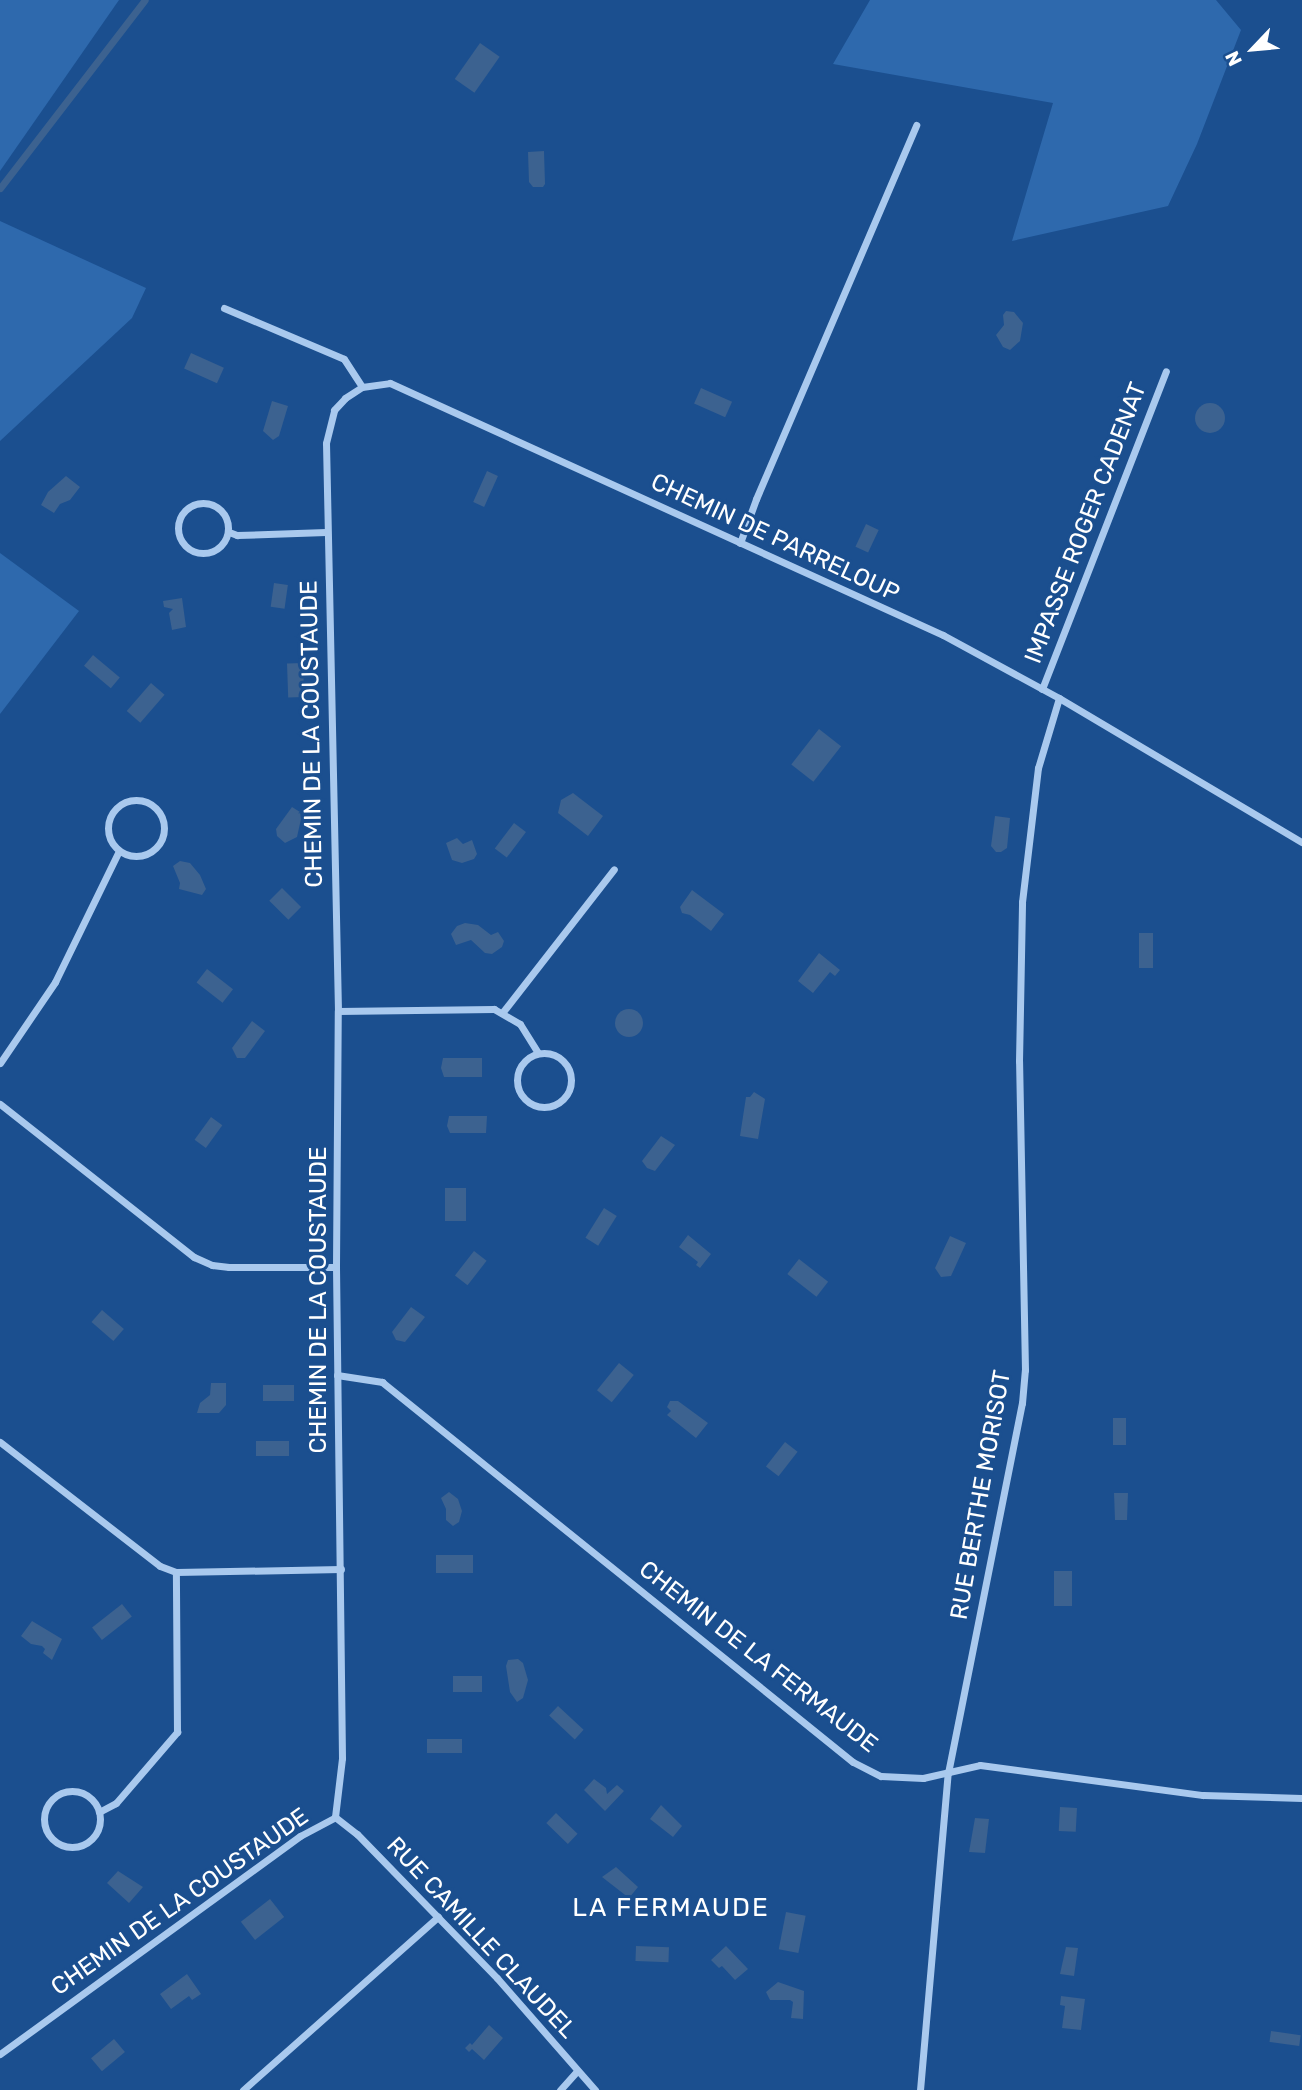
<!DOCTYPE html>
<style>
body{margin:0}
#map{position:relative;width:1302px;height:2090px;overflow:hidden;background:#1b4f8f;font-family:Rubik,sans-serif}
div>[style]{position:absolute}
.green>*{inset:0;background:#2e69ad}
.water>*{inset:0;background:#3c6290;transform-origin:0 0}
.round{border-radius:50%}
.stream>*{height:7px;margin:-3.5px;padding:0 3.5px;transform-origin:3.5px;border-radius:3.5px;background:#3c6290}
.minor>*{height:7px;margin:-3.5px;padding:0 3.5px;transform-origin:3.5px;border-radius:3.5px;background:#a9c9ee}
.minor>.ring{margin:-3.5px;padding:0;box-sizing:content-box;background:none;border:7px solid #a9c9ee;border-radius:50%}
span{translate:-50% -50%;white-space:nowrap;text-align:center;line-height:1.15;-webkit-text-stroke:6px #1b4f8f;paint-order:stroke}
.street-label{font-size:24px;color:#fff}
.neighbourhood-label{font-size:26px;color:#fff;letter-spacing:2px}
.north{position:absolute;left:1218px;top:14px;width:70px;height:70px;-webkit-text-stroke:5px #1b4f8f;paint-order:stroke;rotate:244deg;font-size:19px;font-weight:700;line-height:28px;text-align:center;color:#fff}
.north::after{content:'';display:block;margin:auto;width:24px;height:32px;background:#fff;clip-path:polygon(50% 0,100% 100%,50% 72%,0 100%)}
</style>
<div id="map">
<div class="green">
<div style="clip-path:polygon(0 0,119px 0,0 171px)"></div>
<div style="clip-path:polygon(870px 0,1216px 0,1241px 30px,1197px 144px,1168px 206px,1012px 241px,1053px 103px,833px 64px)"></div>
<div style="clip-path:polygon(0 221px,146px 288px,132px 318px,0 441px)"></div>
<div style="clip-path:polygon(0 553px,79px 611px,0 714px)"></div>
</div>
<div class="water">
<div style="left:480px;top:43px;width:24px;height:44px;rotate:35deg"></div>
<div style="clip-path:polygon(544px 151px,545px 184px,543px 187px,533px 187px,529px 182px,528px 152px)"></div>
<div style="clip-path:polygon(1006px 311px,1014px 312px,1023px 323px,1020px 341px,1010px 350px,1003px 347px,996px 335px,1004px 325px,1003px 315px)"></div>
<div style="left:191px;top:353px;width:36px;height:17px;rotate:24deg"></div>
<div style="left:701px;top:388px;width:34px;height:17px;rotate:24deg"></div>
<div style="clip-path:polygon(272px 401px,288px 406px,279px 436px,273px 440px,263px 431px)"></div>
<div class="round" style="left:1195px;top:403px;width:30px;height:30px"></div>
<div style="left:487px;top:471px;width:12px;height:34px;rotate:24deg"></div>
<div style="clip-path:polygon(66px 476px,80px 487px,70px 500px,60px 504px,54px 513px,41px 505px,48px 492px)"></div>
<div style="left:866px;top:524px;width:14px;height:25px;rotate:25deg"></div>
<div style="left:274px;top:583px;width:14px;height:24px;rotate:8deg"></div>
<div style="clip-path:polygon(182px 598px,186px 627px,172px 630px,169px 613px,173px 609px,164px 607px,163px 601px)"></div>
<div style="left:93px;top:655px;width:35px;height:14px;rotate:40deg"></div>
<div style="left:303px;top:663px;width:34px;height:16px;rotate:88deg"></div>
<div style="left:151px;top:683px;width:18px;height:37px;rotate:41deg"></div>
<div style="left:819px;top:729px;width:28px;height:45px;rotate:38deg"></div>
<div style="clip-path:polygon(573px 793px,603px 816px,588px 836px,558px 813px,561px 800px)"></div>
<div style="clip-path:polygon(292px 807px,300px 812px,301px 819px,297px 837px,285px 843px,277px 836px,276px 829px)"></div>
<div style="clip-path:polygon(995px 816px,1010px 818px,1007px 848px,1001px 852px,996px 852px,991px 846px)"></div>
<div style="left:514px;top:823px;width:15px;height:32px;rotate:37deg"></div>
<div style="clip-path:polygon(457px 838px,463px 844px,472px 840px,477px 854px,474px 859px,462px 863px,452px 860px,446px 843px)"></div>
<div style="clip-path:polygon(180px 861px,190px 863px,200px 875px,206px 889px,202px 895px,179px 889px,180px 883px,173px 866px)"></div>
<div style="left:282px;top:888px;width:27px;height:18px;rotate:45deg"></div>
<div style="clip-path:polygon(692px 890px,724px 914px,711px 931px,690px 915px,682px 913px,680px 907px)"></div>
<div style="clip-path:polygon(465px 923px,478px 925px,491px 935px,498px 932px,504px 941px,502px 947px,492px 954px,485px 953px,471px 940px,456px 945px,451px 934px,457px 926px)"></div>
<div style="left:1139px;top:933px;width:14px;height:35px"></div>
<div style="clip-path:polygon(819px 953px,840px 970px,835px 976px,830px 972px,813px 993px,798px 981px)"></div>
<div style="left:207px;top:969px;width:33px;height:17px;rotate:38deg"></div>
<div class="round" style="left:615px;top:1009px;width:28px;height:28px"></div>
<div style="clip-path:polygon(252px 1021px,265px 1031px,245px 1058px,237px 1058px,232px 1048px)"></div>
<div style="clip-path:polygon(443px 1058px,482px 1058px,482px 1077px,444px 1077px,441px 1068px)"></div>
<div style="clip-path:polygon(754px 1092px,765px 1099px,758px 1139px,740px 1136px,746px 1097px,750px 1097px)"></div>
<div style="clip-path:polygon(449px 1116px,487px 1116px,486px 1133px,450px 1133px,447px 1126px)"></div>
<div style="left:211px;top:1117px;width:14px;height:28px;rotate:36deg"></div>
<div style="clip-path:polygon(661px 1136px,675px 1145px,655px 1171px,647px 1168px,642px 1161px)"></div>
<div style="left:445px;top:1188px;width:21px;height:33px"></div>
<div style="left:604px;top:1208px;width:15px;height:35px;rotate:32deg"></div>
<div style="clip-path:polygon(688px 1235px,711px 1254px,700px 1268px,696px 1265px,698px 1262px,679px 1247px)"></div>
<div style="clip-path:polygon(950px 1236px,966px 1243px,951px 1276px,941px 1277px,935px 1268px)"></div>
<div style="left:474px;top:1251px;width:16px;height:31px;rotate:38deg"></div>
<div style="left:799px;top:1259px;width:37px;height:19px;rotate:38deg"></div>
<div style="clip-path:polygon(411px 1307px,425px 1317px,405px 1342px,396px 1340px,392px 1332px)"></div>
<div style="left:102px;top:1310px;width:29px;height:16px;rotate:41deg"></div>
<div style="left:619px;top:1363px;width:19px;height:35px;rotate:39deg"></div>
<div style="clip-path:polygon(211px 1383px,226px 1383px,226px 1405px,219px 1413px,197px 1413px,200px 1403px,210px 1395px)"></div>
<div style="left:263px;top:1385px;width:31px;height:16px"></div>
<div style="clip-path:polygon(670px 1401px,678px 1401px,708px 1423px,696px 1438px,667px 1415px,671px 1411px,667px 1407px)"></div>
<div style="left:1113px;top:1418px;width:13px;height:27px"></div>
<div style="left:289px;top:1441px;width:15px;height:33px;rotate:90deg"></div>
<div style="left:785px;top:1442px;width:16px;height:31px;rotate:38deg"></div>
<div style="clip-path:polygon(449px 1492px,458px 1499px,462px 1511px,459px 1522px,453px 1526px,446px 1520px,446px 1509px,441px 1498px)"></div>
<div style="clip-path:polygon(1114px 1493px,1128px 1493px,1127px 1520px,1115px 1520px)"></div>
<div style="left:436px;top:1555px;width:37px;height:18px"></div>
<div style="left:1054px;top:1571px;width:18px;height:35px"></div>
<div style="left:122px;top:1604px;width:16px;height:38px;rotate:52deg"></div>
<div style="clip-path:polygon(32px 1621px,62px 1639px,52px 1660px,43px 1653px,45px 1649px,42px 1646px,31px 1644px,21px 1636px)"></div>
<div style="clip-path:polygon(518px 1659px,523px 1663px,528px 1680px,523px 1698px,517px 1702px,510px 1692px,506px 1666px,508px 1660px)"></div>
<div style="left:482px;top:1676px;width:16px;height:29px;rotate:90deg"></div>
<div style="left:558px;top:1706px;width:35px;height:13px;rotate:43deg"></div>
<div style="left:462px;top:1739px;width:14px;height:35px;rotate:90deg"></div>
<div style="clip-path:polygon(594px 1779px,606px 1788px,607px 1794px,617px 1785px,624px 1791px,605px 1811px,584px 1790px)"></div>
<div style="clip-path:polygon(661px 1805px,682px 1826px,673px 1837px,650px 1819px)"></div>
<div style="left:1060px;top:1807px;width:17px;height:24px;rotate:3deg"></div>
<div style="left:556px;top:1813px;width:30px;height:14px;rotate:44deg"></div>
<div style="clip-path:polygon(975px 1818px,989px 1819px,985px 1853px,969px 1852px)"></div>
<div style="clip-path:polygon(616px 1867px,638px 1887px,629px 1898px,602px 1877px)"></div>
<div style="clip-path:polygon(118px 1871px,143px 1887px,129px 1903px,107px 1883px)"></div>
<div style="left:270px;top:1899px;width:23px;height:37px;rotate:52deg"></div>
<div style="left:786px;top:1912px;width:20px;height:38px;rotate:11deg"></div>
<div style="left:636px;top:1946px;width:33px;height:15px;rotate:2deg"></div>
<div style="clip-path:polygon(726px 1946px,748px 1969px,735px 1980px,722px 1966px,719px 1968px,711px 1960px)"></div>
<div style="clip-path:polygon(1066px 1947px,1078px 1948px,1074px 1976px,1060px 1974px)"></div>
<div style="clip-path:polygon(187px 1974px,201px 1994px,192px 2000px,189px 1996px,171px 2009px,160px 1994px)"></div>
<div style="clip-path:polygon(778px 1982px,804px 1991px,803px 2019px,791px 2018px,793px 2002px,790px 2000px,770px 2000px,766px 1992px)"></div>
<div style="clip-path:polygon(1061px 1996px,1085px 1999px,1081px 2030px,1062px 2028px,1065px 2006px,1060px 2005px)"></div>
<div style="clip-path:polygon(489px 2025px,503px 2038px,484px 2060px,472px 2049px,469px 2052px,465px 2048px,470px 2043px,472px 2045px)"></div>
<div style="left:1271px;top:2031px;width:30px;height:11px;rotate:8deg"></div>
<div style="left:114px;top:2039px;width:17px;height:30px;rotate:50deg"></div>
</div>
<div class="stream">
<div style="left:0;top:188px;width:237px;rotate:-52.4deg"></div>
</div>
<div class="minor">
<div style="left:224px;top:308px;width:130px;rotate:23deg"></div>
<div style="left:344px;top:359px;width:33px;rotate:57deg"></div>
<div class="ring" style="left:178px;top:503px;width:43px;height:43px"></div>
<div style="left:229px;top:532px;width:9px;rotate:21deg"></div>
<div style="left:237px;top:535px;width:89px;rotate:-1.9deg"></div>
<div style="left:740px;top:543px;width:47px;rotate:-70deg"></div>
<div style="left:756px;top:499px;width:407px;rotate:-66.8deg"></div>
<div style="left:1042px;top:689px;width:341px;rotate:-68.7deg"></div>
<div class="ring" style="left:108px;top:800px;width:49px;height:49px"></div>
<div style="left:338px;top:1011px;width:156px;rotate:-0.7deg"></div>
<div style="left:494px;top:1009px;width:30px;rotate:30deg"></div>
<div style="left:520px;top:1024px;width:34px;rotate:58deg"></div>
<div style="left:502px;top:1013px;width:182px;rotate:-52.1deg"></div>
<div class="ring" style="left:517px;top:1053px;width:47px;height:47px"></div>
<div style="left:0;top:1063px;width:98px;rotate:-55.8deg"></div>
<div style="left:55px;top:982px;width:146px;rotate:-64deg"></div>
<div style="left:0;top:1104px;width:247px;rotate:38.3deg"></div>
<div style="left:194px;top:1257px;width:20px;rotate:24deg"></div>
<div style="left:212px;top:1265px;width:17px;rotate:7deg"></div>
<div style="left:229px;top:1267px;width:107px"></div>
<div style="left:337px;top:1375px;width:46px;rotate:8.8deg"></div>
<div style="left:382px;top:1382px;width:605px;rotate:38.9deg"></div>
<div style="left:853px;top:1762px;width:31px;rotate:27deg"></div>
<div style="left:881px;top:1776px;width:42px;rotate:2.7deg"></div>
<div style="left:923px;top:1778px;width:58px;rotate:-12.8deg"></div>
<div style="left:980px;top:1765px;width:225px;rotate:7.7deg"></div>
<div style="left:1203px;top:1795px;width:99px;rotate:1.7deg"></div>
<div style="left:0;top:1442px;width:202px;rotate:37.8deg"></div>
<div style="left:160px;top:1566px;width:17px;rotate:21deg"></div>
<div style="left:176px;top:1572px;width:165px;rotate:-1deg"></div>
<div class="ring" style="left:44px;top:1791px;width:49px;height:49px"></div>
<div style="left:99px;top:1812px;width:19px;rotate:-28deg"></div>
<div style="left:116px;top:1803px;width:94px;rotate:-49.3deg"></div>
<div style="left:177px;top:1732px;width:160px;rotate:-90.4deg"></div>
<div style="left:335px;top:1817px;width:59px;rotate:-83.2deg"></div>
<div style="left:342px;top:1758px;width:491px;rotate:-90.7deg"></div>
<div style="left:336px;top:1267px;width:256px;rotate:-89.6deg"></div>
<div style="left:338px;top:1011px;width:568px;rotate:-91.21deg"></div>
<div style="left:326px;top:443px;width:34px;rotate:-76deg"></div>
<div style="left:334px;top:410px;width:16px;rotate:-47deg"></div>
<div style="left:345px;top:398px;width:20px;rotate:-33deg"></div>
<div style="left:362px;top:387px;width:28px;rotate:-8deg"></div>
<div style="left:390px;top:383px;width:608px;rotate:24.5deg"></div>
<div style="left:943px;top:635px;width:132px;rotate:28.5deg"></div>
<div style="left:1059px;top:698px;width:282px;rotate:30.7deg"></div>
<div style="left:335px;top:1817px;width:28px;rotate:38deg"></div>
<div style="left:357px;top:1834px;width:201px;rotate:45.8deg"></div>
<div style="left:497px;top:1978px;width:149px;rotate:48.8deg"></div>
<div style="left:0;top:2054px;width:371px;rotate:-36deg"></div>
<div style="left:300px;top:1836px;width:40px;rotate:-28deg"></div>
<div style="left:243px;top:2090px;width:261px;rotate:-41.6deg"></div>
<div style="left:560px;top:2090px;width:25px;rotate:-48deg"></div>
<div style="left:920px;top:2090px;width:318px;rotate:-85deg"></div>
<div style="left:948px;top:1773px;width:377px;rotate:-78.7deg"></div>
<div style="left:1022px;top:1403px;width:33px;rotate:-85deg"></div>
<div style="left:1025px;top:1370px;width:309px;rotate:-91.1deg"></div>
<div style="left:1019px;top:1061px;width:159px;rotate:-88.9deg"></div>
<div style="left:1022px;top:902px;width:135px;rotate:-83.2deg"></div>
<div style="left:1038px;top:768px;width:73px;rotate:-73.3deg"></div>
</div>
<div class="street-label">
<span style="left:1086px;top:523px;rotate:-69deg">IMPASSE ROGER CADENAT</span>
<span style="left:775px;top:538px;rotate:25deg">CHEMIN DE PARRELOUP</span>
<span style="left:312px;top:734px;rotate:-91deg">CHEMIN DE LA COUSTAUDE</span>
<span style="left:319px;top:1300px;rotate:-90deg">CHEMIN DE LA COUSTAUDE</span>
<span style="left:981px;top:1495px;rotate:-80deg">RUE BERTHE MORISOT</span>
<span style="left:758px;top:1657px;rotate:38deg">CHEMIN DE LA FERMAUDE</span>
<span style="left:180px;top:1902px;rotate:-35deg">CHEMIN DE LA COUSTAUDE</span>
<span style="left:481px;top:1938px;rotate:47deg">RUE CAMILLE CLAUDEL</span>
</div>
<div class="neighbourhood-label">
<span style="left:671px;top:1908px">LA FERMAUDE</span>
</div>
<div class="north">N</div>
</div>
